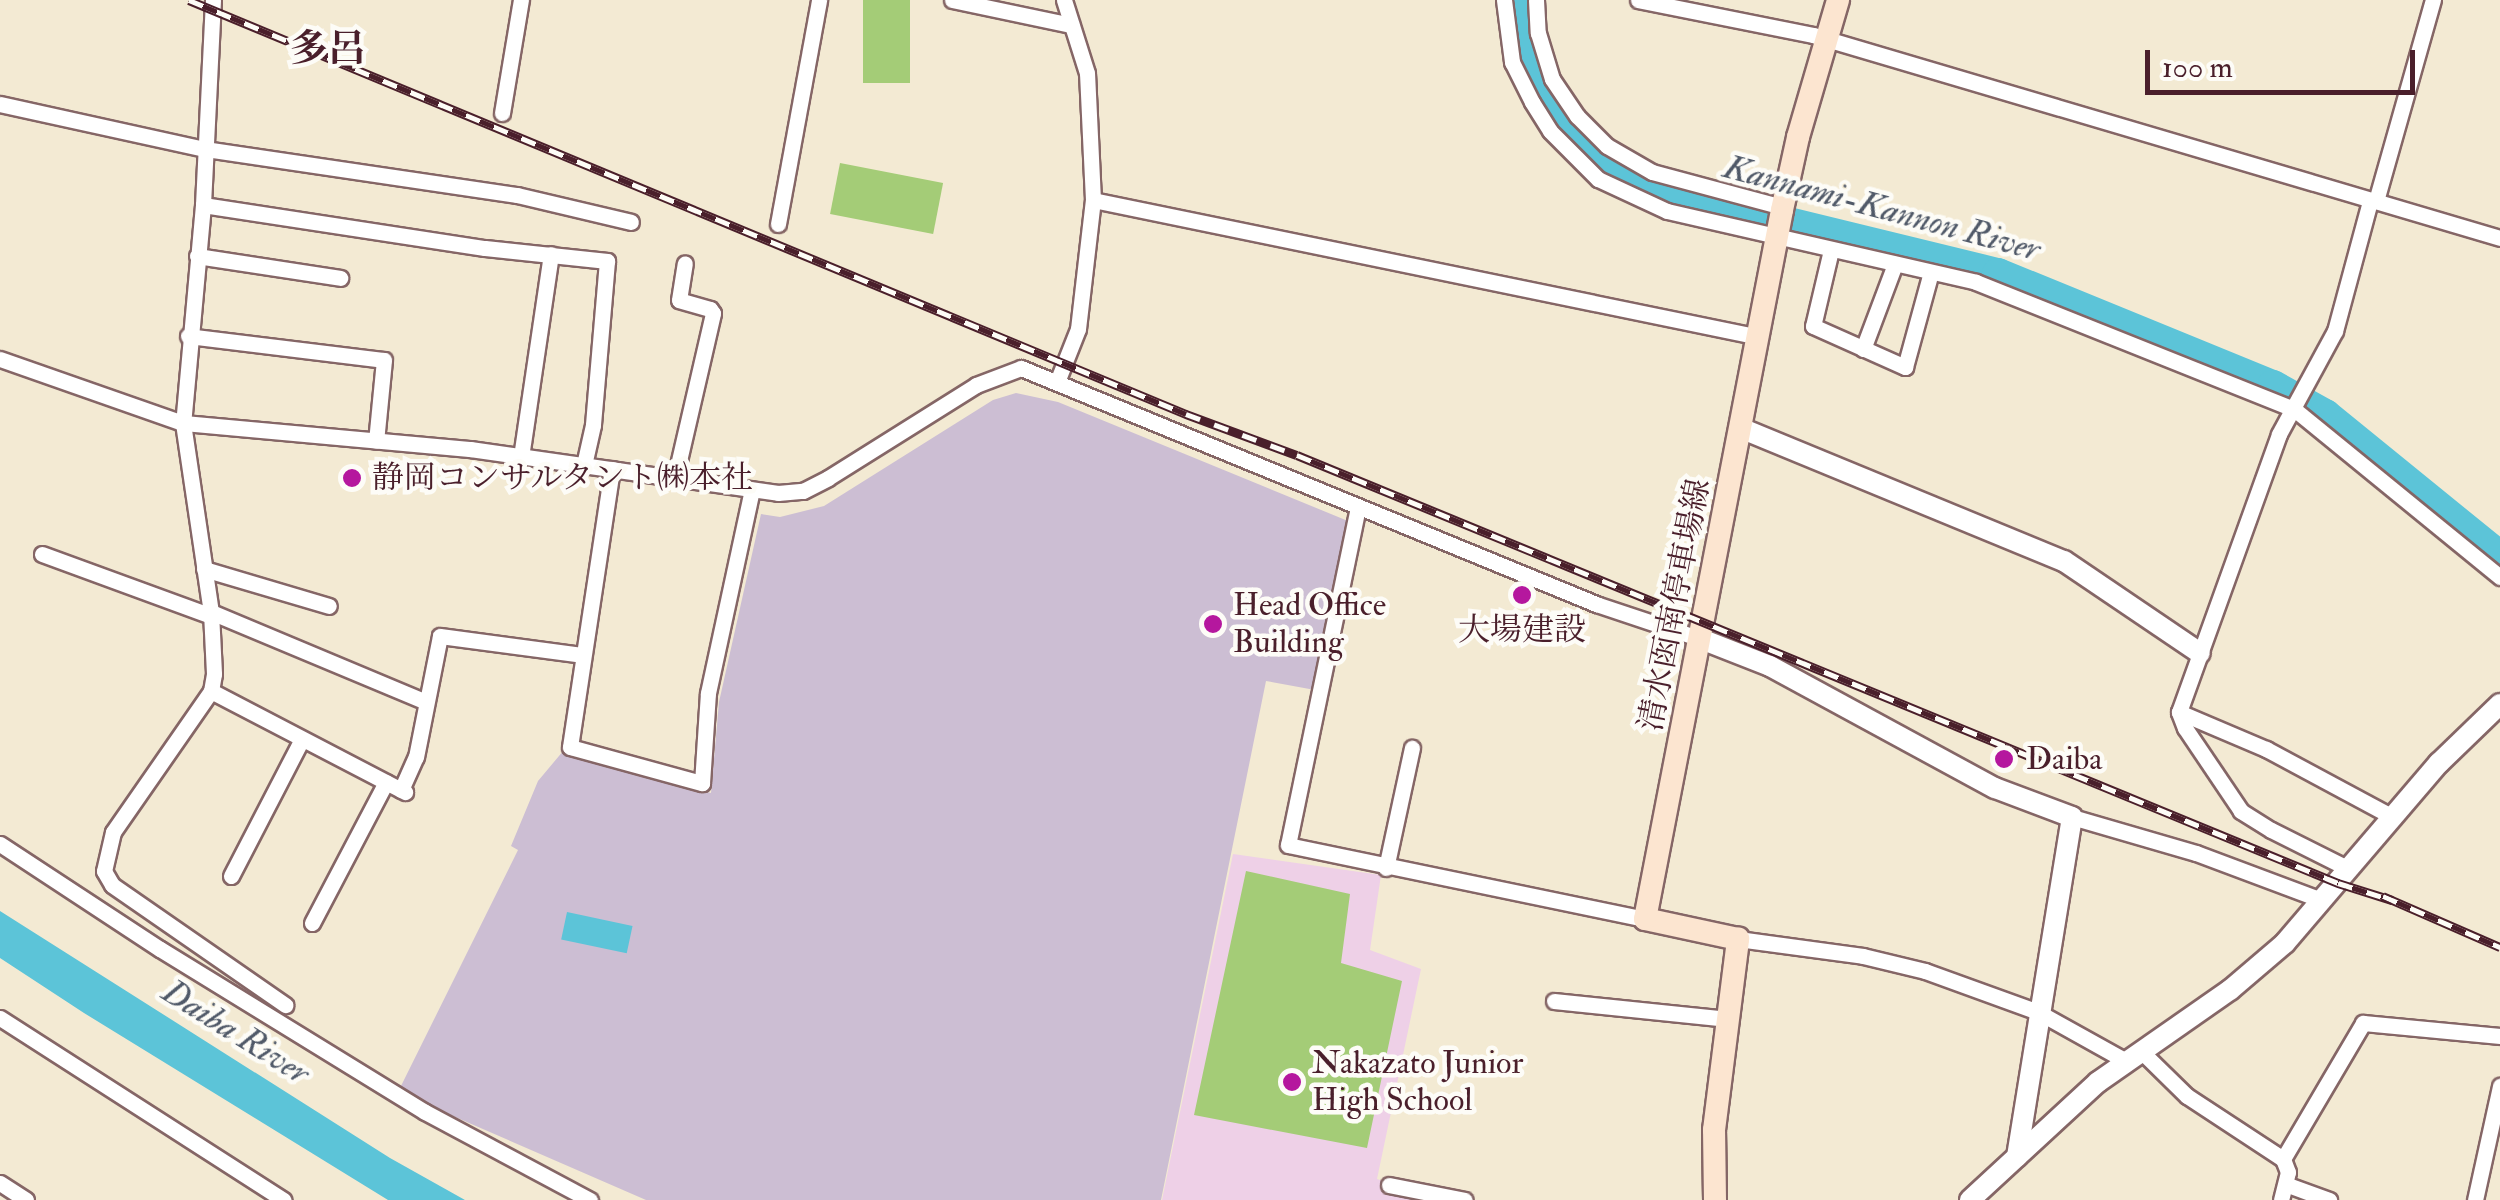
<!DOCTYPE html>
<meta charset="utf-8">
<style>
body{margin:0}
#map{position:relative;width:2500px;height:1200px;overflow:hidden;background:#f3ead3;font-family:"IM FELL Double Pica","Noto Serif JP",serif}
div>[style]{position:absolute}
.built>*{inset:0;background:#eed0e7}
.industrial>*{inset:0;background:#ccbed3}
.green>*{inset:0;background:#a4cc77;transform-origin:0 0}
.water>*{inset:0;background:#5cc4d8;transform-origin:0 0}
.river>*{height:32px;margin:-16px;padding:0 16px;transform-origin:16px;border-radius:16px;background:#5cc4d8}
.roads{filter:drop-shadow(2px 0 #856666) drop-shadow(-2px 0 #856666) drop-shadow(0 2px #856666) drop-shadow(0 -2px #856666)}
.minor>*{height:15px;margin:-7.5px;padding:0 7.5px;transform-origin:7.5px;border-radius:7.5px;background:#fff}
.tertiary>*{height:20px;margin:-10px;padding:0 10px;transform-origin:10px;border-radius:10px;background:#fff}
.secondary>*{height:22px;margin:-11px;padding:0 11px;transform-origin:11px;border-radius:11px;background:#fce5d0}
.rail>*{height:9px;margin-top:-4.5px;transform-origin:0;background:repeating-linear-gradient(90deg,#fdfcf7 0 15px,#4a1f2b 0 30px);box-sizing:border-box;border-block:2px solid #4a1f2b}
.dots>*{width:28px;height:28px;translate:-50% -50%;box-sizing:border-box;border:5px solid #fdfcf7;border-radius:50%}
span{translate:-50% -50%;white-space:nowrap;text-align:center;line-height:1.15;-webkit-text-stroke:9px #fdfcf7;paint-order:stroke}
.poi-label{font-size:32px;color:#4a1f2b}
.left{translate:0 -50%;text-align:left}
.street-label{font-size:32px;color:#4a1f2b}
.water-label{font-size:35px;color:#505968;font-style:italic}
.quarter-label{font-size:38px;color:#4a1f2b;font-weight:700}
.scale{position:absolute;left:2145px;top:50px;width:270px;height:45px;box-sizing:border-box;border:5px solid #4a1f2b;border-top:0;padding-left:12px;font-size:30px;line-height:35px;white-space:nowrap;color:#4a1f2b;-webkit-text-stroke:8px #fdfcf7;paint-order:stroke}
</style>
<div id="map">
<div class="built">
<div style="clip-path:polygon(1233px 854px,1381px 875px,1370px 950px,1421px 969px,1377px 1179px,1443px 1200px,1162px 1200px)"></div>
</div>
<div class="industrial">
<div style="clip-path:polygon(1016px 393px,1058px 402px,1348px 521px,1315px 690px,1266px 681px,1161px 1200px,646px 1200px,439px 1110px,400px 1088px,518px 850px,511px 846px,538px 781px,564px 750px,711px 793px,719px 702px,761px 514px,780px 517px,824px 506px,993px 400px)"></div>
</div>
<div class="green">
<div style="left:863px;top:0;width:47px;height:83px"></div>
<div style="left:840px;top:163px;width:105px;height:52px;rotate:11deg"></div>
<div style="clip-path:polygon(1246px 871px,1350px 894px,1341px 963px,1402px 981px,1367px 1148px,1194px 1115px)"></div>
</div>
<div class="water">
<div style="clip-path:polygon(0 911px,390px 1158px,465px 1200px,388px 1200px,84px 1013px,0 958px)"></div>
<div style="left:567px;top:912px;width:67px;height:28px;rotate:12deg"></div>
</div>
<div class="river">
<div style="left:1523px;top:0;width:49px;rotate:86.5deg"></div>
<div style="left:1526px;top:49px;width:61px;rotate:68deg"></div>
<div style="left:1549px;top:106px;width:40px;rotate:50deg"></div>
<div style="left:1575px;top:137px;width:50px;rotate:36.9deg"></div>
<div style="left:1615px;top:167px;width:52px;rotate:28.5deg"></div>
<div style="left:1661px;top:192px;width:347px;rotate:13.7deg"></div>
<div style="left:1998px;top:274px;width:297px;rotate:22.2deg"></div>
<div style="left:2273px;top:386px;width:60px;rotate:29.1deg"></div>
<div style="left:2325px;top:415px;width:225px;rotate:39.1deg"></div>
</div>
<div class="roads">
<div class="minor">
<div style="left:213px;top:0;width:205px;rotate:92.8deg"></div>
<div style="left:203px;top:205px;width:219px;rotate:95.2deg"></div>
<div style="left:183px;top:423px;width:191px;rotate:81.6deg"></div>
<div style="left:211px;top:612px;width:62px;rotate:87.2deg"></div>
<div style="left:214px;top:674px;width:17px;rotate:100deg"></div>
<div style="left:211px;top:691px;width:172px;rotate:124.8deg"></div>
<div style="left:113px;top:832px;width:40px;rotate:103deg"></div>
<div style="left:104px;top:871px;width:16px;rotate:60deg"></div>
<div style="left:112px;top:885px;width:211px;rotate:34.7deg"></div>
<div style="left:952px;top:0;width:122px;rotate:11.9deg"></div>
<div style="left:1504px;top:0;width:63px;rotate:82.6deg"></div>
<div style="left:1512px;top:62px;width:45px;rotate:63.4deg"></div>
<div style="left:1532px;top:102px;width:34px;rotate:58deg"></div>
<div style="left:1550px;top:131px;width:68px;rotate:45deg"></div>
<div style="left:1598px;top:179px;width:76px;rotate:24.9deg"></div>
<div style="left:1667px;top:211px;width:317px;rotate:12.9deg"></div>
<div style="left:1976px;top:282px;width:342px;rotate:21.8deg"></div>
<div style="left:2294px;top:409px;width:266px;rotate:39.2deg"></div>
<div style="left:1536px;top:0;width:33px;rotate:87deg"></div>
<div style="left:1538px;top:33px;width:48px;rotate:73.1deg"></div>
<div style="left:1552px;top:79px;width:45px;rotate:56deg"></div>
<div style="left:1577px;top:116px;width:42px;rotate:45deg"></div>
<div style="left:1607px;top:146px;width:52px;rotate:30deg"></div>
<div style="left:1652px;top:172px;width:136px;rotate:15deg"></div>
<div style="left:1638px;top:0;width:178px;rotate:11.3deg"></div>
<div style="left:1813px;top:35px;width:716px;rotate:16.46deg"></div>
<div style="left:0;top:104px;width:210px;rotate:12.4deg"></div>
<div style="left:205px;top:149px;width:315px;rotate:8.4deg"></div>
<div style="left:517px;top:195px;width:117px;rotate:13.3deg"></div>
<div style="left:502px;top:113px;width:115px;rotate:-80.5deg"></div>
<div style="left:1093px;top:200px;width:681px;rotate:11.61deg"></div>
<div style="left:2376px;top:201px;width:209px;rotate:-74.2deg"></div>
<div style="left:203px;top:205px;width:285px;rotate:8.7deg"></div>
<div style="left:485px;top:248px;width:123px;rotate:6.1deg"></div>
<div style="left:607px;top:261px;width:165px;rotate:94.9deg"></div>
<div style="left:593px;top:425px;width:41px;rotate:102.7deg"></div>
<div style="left:778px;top:224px;width:228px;rotate:-79.6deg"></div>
<div style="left:1831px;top:250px;width:78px;rotate:103.3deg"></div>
<div style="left:1813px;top:326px;width:101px;rotate:24deg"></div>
<div style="left:1905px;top:367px;width:98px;rotate:-74.7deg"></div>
<div style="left:197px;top:256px;width:145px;rotate:8.7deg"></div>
<div style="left:188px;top:336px;width:197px;rotate:7deg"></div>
<div style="left:384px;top:360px;width:81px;rotate:95.6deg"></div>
<div style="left:1863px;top:349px;width:91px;rotate:-69.4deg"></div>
<div style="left:0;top:359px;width:194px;rotate:19.3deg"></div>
<div style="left:183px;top:423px;width:288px;rotate:5.2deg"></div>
<div style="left:470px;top:449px;width:311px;rotate:8.1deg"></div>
<div style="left:778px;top:493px;width:25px;rotate:-5deg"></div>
<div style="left:803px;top:491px;width:28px;rotate:-27deg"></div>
<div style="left:828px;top:478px;width:175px;rotate:-32.1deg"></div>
<div style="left:976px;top:385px;width:48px;rotate:-20.7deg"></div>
<div style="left:1021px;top:368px;width:622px;rotate:22.31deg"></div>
<div style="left:1596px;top:604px;width:111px;rotate:18.4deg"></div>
<div style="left:1057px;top:382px;width:57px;rotate:-68.4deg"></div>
<div style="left:1078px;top:329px;width:130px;rotate:-83.4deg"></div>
<div style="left:1093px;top:200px;width:127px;rotate:-92.7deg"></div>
<div style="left:1087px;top:73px;width:77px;rotate:-107.5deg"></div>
<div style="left:521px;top:457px;width:205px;rotate:-81.6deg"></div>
<div style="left:612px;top:469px;width:281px;rotate:98.6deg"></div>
<div style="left:570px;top:747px;width:137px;rotate:15.3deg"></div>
<div style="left:702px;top:783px;width:90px;rotate:-86.2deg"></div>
<div style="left:708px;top:693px;width:208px;rotate:-77.8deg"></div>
<div style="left:675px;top:478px;width:169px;rotate:-77deg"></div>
<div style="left:713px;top:313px;width:5px;rotate:-127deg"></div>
<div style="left:710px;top:309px;width:32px;rotate:-164deg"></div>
<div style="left:679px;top:300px;width:37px;rotate:-81deg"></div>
<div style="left:1358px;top:507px;width:345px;rotate:101.7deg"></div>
<div style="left:1288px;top:845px;width:365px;rotate:11.7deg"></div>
<div style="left:42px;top:554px;width:180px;rotate:20.1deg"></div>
<div style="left:204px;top:569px;width:130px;rotate:16.5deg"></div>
<div style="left:211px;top:612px;width:231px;rotate:22.7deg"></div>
<div style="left:211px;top:691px;width:219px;rotate:27.5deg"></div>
<div style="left:2179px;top:712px;width:95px;rotate:23deg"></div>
<div style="left:2266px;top:749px;width:144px;rotate:28.2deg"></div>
<div style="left:401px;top:790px;width:36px;rotate:-66deg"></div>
<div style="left:416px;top:757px;width:123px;rotate:-78.8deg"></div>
<div style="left:440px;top:636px;width:143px;rotate:7.6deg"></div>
<div style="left:2072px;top:817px;width:129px;rotate:16.2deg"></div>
<div style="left:2196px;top:853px;width:134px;rotate:20.5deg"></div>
<div style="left:0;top:844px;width:191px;rotate:33.3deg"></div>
<div style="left:160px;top:949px;width:311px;rotate:31.6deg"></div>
<div style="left:425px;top:1112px;width:187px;rotate:28.1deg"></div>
<div style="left:1386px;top:868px;width:123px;rotate:-77.8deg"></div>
<div style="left:2349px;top:869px;width:87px;rotate:-153.4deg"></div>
<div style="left:2271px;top:830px;width:36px;rotate:-148deg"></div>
<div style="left:2241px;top:811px;width:100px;rotate:-124deg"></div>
<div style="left:2185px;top:728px;width:17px;rotate:-111deg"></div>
<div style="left:2179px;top:712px;width:295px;rotate:-70.2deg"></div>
<div style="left:2279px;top:434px;width:117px;rotate:-61.5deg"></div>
<div style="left:2335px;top:331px;width:135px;rotate:-74.9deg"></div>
<div style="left:231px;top:876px;width:154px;rotate:-62.6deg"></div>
<div style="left:312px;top:923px;width:159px;rotate:-62.3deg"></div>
<div style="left:1738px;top:939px;width:126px;rotate:7.7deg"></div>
<div style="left:1863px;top:956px;width:64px;rotate:13.6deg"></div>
<div style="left:1925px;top:971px;width:120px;rotate:19.9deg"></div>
<div style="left:2038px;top:1012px;width:101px;rotate:29.1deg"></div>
<div style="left:1554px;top:1001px;width:175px;rotate:5.9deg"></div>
<div style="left:0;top:1018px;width:337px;rotate:32.7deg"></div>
<div style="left:2142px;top:1052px;width:63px;rotate:44.4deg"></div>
<div style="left:2187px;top:1096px;width:115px;rotate:33.3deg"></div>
<div style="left:2283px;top:1159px;width:14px;rotate:69deg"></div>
<div style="left:2288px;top:1172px;width:29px;rotate:104deg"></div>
<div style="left:2283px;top:1159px;width:158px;rotate:-59.5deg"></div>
<div style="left:2363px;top:1023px;width:138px;rotate:5.4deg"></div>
<div style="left:0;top:1183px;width:31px;rotate:33deg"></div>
<div style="left:1389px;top:1185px;width:77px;rotate:11.2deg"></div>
<div style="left:2288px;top:1185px;width:44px;rotate:20.1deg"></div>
<div style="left:2475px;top:1200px;width:117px;rotate:-77.6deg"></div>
</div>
<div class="tertiary">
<div style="left:1743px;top:429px;width:347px;rotate:22.4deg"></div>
<div style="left:2064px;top:561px;width:164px;rotate:34.1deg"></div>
<div style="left:1701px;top:639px;width:74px;rotate:21.4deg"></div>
<div style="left:1770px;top:666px;width:256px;rotate:28.5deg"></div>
<div style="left:1995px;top:788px;width:82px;rotate:20.6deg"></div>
<div style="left:2072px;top:817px;width:344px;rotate:99.2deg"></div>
<div style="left:1970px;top:1200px;width:174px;rotate:-42.7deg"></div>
<div style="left:2098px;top:1082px;width:161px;rotate:-34.9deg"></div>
<div style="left:2230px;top:990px;width:72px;rotate:-40.5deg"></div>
<div style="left:2285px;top:943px;width:237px;rotate:-49.5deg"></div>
<div style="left:2439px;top:763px;width:85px;rotate:-44deg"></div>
</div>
<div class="secondary">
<div style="left:1715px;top:1200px;width:70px;rotate:-90.8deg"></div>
<div style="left:1714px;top:1130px;width:193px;rotate:-82.8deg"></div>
<div style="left:1738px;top:939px;width:95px;rotate:-167.9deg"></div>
<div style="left:1645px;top:919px;width:722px;rotate:-79.06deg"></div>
<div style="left:1782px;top:210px;width:75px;rotate:-77.6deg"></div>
<div style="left:1798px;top:137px;width:143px;rotate:-73.7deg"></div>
</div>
</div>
<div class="rail">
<div style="left:189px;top:0;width:1080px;rotate:22.55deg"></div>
<div style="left:1186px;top:414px;width:118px;rotate:20.3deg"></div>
<div style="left:1297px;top:455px;width:1126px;rotate:22.35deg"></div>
<div style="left:2338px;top:883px;width:57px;rotate:17.5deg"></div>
<div style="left:2383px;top:896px;width:128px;rotate:23.6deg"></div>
</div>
<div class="dots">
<div style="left:352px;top:478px;background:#b5179e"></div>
<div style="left:1522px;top:595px;background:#b5179e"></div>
<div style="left:1213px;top:624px;background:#b5179e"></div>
<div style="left:2004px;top:759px;background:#b5179e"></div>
<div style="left:1292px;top:1082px;background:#b5179e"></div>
</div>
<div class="poi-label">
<span class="left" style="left:372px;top:478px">静岡コンサルタント㈱本社</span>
<span class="left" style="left:1233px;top:624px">Head Office<br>Building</span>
<span style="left:1522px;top:630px">大場建設</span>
<span class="left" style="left:2026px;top:759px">Daiba</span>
<span class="left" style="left:1312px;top:1082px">Nakazato Junior<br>High School</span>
</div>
<div class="street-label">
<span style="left:1675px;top:605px;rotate:-79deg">清水函南停車場線</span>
</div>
<div class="water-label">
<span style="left:1882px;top:208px;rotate:15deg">Kannami-Kannon River</span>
<span style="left:236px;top:1032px;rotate:32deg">Daiba River</span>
</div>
<div class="quarter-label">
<span style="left:328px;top:50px">多呂</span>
</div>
<div class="scale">100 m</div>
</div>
